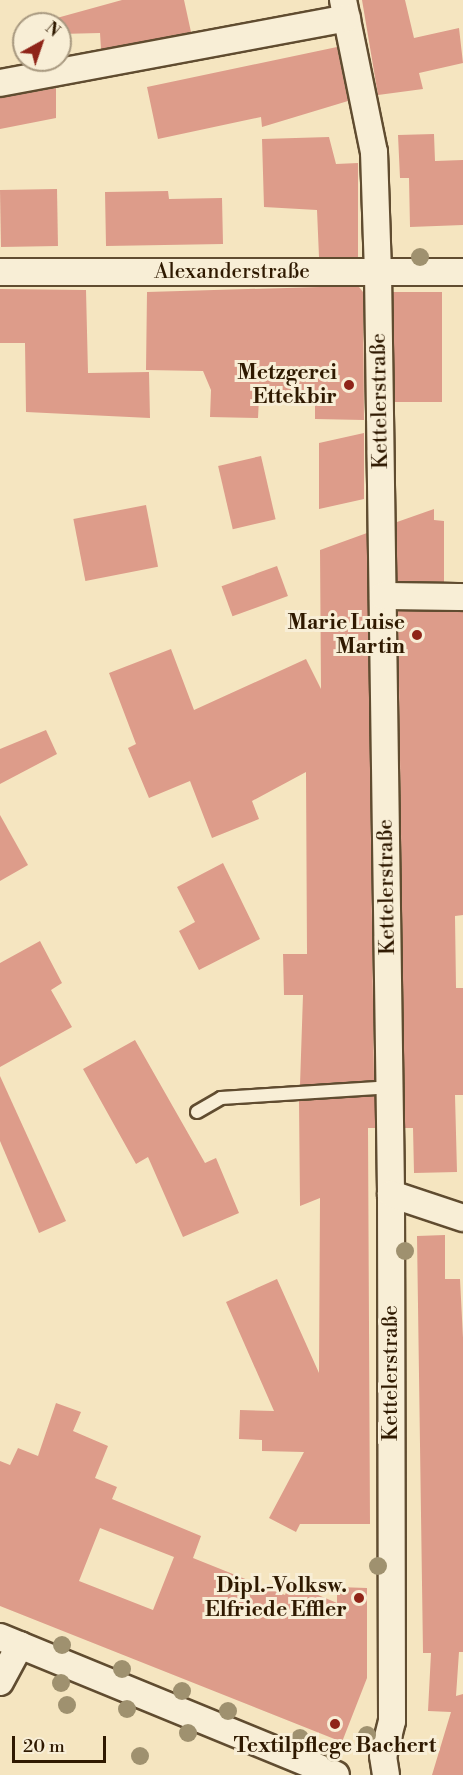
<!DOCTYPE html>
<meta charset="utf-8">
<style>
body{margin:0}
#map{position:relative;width:463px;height:1775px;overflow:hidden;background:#f5e5c0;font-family:"Libre Bodoni",serif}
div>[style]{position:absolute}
.building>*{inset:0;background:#dd9c8a;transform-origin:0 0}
.roads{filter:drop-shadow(2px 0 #604c30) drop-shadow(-2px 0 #604c30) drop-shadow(0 2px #604c30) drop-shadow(0 -2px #604c30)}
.lane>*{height:12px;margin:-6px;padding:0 6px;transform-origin:6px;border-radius:6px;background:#f8eed6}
.street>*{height:26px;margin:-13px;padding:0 13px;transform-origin:13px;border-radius:13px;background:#f8eed6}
.trees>*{width:18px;height:18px;margin:-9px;border-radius:50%;background:#9f916f}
.dots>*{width:16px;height:16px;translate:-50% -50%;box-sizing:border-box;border:3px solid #f8eed6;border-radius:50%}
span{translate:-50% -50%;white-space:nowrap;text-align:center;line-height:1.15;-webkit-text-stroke:6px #f8eed6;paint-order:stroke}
.street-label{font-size:21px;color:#2f1900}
.poi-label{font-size:21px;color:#2f1900;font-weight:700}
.right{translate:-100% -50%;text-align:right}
.north{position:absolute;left:12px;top:12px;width:60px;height:60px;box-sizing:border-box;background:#f8eed6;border:2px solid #a89980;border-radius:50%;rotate:40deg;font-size:16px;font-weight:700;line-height:24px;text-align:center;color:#2f1900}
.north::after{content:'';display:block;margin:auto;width:21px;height:27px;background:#8f2418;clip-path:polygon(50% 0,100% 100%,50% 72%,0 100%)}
.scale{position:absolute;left:12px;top:1736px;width:94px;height:27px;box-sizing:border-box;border:3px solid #2f1900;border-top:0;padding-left:8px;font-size:18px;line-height:21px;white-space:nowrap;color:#2f1900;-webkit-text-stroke:4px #f8eed6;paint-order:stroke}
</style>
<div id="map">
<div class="building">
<div style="clip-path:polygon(122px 0,184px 0,191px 32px,101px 49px,100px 33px,60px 34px,60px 24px,35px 24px)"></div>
<div style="clip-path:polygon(362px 0,405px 0,414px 38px,459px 28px,463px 63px,419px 73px,423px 89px,378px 95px)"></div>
<div style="clip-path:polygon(337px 47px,348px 101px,262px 127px,261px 117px,158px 139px,147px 87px)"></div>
<div style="clip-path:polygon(56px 88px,56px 118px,0 129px,0 98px)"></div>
<div style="clip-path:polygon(434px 134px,435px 161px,463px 160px,463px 225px,410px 227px,409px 178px,400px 178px,398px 135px)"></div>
<div style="clip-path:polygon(329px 137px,336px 164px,358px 163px,358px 257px,319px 257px,317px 210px,264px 207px,262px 139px)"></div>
<div style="left:57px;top:189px;width:57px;height:57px;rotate:89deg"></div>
<div style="clip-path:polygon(168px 191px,169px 199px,222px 198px,223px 244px,106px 246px,105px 192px)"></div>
<div style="clip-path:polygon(320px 287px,359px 287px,363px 292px,364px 420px,315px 419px,315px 397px,259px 398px,258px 418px,210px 417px,211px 390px,203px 371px,146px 370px,147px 292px)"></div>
<div style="clip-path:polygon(0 289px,86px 290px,88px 373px,149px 372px,150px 418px,26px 412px,25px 343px,0 343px)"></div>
<div style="left:393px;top:292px;width:49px;height:110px"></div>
<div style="clip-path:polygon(364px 433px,364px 499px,319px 509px,319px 443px)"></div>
<div style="left:261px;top:456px;width:65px;height:44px;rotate:77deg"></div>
<div style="left:146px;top:505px;width:63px;height:74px;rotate:79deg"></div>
<div style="clip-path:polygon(434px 509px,434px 520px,444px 521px,444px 582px,397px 581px,397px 522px)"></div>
<div style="clip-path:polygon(367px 533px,374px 1080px,300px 1085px,303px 995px,284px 995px,283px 954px,307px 954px,306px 772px,252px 801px,259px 819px,212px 838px,190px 781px,149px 798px,128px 748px,136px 744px,109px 673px,171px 649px,194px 710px,306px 659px,321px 689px,320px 550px)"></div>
<div style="left:277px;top:566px;width:32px;height:59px;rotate:70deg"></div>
<div style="clip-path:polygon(398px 611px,463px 612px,463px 915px,455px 916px,456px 988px,463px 988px,463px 1095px,455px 1095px,457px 1172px,414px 1173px,413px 1128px,405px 1128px)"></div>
<div style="clip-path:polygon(46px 730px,57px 754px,0 784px,0 749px)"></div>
<div style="clip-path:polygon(0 815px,28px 865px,0 881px)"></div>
<div style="clip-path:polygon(223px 863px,260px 939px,199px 970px,179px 931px,195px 922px,177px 887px)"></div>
<div style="clip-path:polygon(40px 941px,62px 983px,51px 990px,72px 1027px,0 1067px,0 963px)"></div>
<div style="clip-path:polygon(135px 1040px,205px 1163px,216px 1158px,239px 1213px,183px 1237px,148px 1157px,136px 1164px,83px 1069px)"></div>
<div style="clip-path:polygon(0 1076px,66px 1221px,39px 1233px,0 1141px)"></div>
<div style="clip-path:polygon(375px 1096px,375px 1128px,368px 1128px,370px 1524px,300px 1524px,296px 1532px,269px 1518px,304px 1452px,262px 1451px,262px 1440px,239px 1439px,240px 1410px,274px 1411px,226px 1302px,277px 1279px,319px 1373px,320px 1198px,300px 1206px,299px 1101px)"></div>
<div style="clip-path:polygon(445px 1235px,445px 1279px,460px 1279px,463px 1338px,463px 1652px,459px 1652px,456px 1696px,463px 1694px,463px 1775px,432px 1775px,451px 1712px,428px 1711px,431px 1653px,423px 1653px,417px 1236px)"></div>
<div style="clip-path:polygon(evenodd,56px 1403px,81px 1412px,73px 1431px,108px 1446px,95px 1478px,117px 1487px,112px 1499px,201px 1536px,193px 1558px,285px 1595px,290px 1583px,337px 1603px,337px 1587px,367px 1588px,367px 1678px,342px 1742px,0 1606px,0 1461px,10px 1465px,18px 1448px,38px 1456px,56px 1403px,100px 1528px,174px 1557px,153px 1610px,79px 1581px,100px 1528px)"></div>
</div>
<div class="roads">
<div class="lane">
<div style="left:197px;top:1112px;width:28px;rotate:-30deg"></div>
<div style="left:221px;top:1098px;width:168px;rotate:-3.7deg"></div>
</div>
<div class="street">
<div style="left:343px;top:0;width:155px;rotate:78.5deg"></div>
<div style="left:374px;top:152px;width:120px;rotate:88.1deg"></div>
<div style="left:378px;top:272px;width:922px;rotate:89.19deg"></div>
<div style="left:391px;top:1194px;width:527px;rotate:89.89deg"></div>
<div style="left:392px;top:1721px;width:36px;rotate:104deg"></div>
<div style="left:383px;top:1756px;width:19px;rotate:81deg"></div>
<div style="left:0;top:83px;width:353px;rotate:-10.6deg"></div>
<div style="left:0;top:272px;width:463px"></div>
<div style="left:383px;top:596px;width:80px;rotate:0.7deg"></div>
<div style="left:391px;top:1194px;width:76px;rotate:18.4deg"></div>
<div style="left:0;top:1637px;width:363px;rotate:22.3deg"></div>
<div style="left:0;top:1682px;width:42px;rotate:-61.6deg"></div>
</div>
</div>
<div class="trees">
<div style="left:420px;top:257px"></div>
<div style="left:405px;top:1251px"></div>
<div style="left:378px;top:1566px"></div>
<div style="left:62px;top:1645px"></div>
<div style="left:122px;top:1669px"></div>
<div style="left:61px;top:1683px"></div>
<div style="left:182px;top:1691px"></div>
<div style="left:67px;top:1705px"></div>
<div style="left:127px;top:1709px"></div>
<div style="left:228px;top:1711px"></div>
<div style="left:188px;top:1733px"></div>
<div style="left:367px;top:1735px"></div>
<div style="left:300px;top:1738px"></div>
<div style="left:334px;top:1753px"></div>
<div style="left:140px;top:1756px"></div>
</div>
<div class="dots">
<div style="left:349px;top:385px;background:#8f2418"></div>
<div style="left:417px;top:635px;background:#8f2418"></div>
<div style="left:359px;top:1598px;background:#8f2418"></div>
<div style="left:335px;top:1724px;background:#8f2418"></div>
</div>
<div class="street-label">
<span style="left:232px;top:272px">Alexanderstraße</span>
<span style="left:380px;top:401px;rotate:-91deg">Kettelerstraße</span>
<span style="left:387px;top:887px;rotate:-91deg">Kettelerstraße</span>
<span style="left:391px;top:1373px;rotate:-90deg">Kettelerstraße</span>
</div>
<div class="poi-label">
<span class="right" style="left:337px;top:385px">Metzgerei<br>Ettekbir</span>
<span class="right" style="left:405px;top:635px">Marie Luise<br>Martin</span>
<span class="right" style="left:347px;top:1598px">Dipl.-Volksw.<br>Elfriede Effler</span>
<span style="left:335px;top:1746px">Textilpflege Bachert</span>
</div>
<div class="north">N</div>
<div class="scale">20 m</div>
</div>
